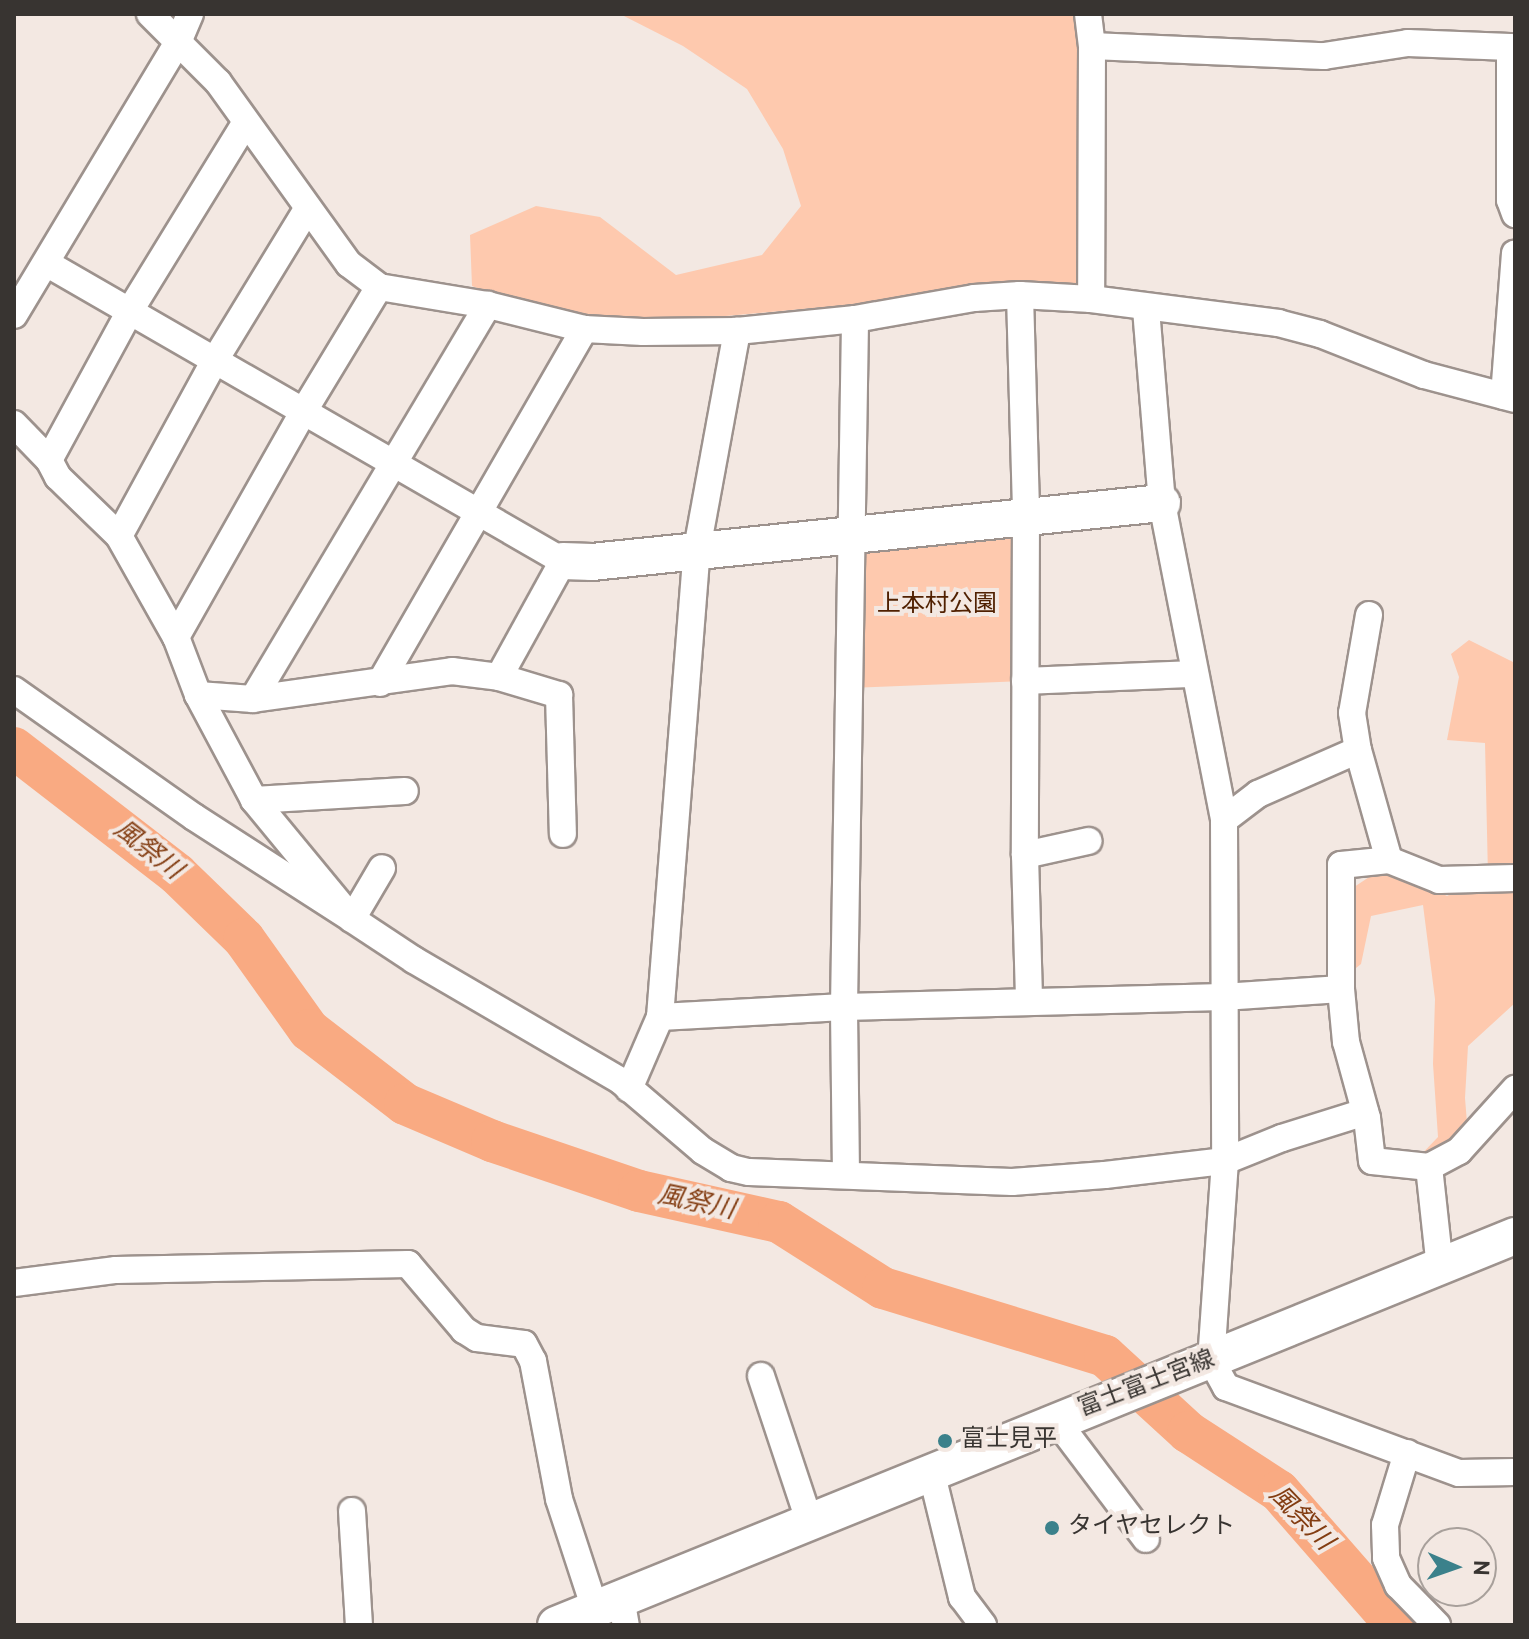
<!DOCTYPE html>
<meta charset="utf-8">
<style>
body{margin:0}
#map{position:relative;width:1529px;height:1639px;overflow:hidden;background:#f3e8e2;font-family:Overpass,"Noto Sans JP",sans-serif}
div>[style]{position:absolute}
.green>*{inset:0;background:#fec9ae}
.stream>*{height:7px;margin:-3.5px;padding:0 3.5px;transform-origin:3.5px;border-radius:3.5px;background:#f9aa82}
.river>*{height:42px;margin:-21px;padding:0 21px;transform-origin:21px;border-radius:21px;background:#f9aa82}
.roads{filter:drop-shadow(2px 0 #9d928d) drop-shadow(-2px 0 #9d928d) drop-shadow(0 2px #9d928d) drop-shadow(0 -2px #9d928d)}
.street>*{height:26px;margin:-13px;padding:0 13px;transform-origin:13px;border-radius:13px;background:#fff}
.secondary>*{height:36px;margin:-18px;padding:0 18px;transform-origin:18px;border-radius:18px;background:#fff}
.dots>*{width:22px;height:22px;translate:-50% -50%;box-sizing:border-box;border:4px solid #f3e8e2;border-radius:50%}
span{translate:-50% -50%;white-space:nowrap;text-align:center;line-height:1.15;-webkit-text-stroke:8px #f3e8e2;paint-order:stroke}
.park-label{font-size:24px;color:#502001}
.street-label{font-size:24px;color:#383431}
.poi-label{font-size:24px;color:#383431}
.left{translate:0 -50%;text-align:left}
.water-label{font-size:26px;color:#833d12;font-style:italic}
.frame{position:absolute;inset:0;border:16px solid #383431;pointer-events:none}
.north{position:absolute;left:1417px;top:1527px;width:80px;height:80px;box-sizing:border-box;background:#f3e8e2;border:2px solid #a8a09b;border-radius:50%;rotate:92deg;font-size:22px;font-weight:700;line-height:32px;text-align:center;color:#383431}
.north::after{content:'';display:block;margin:auto;width:28px;height:36px;background:#3b818b;clip-path:polygon(50% 0,100% 100%,50% 72%,0 100%)}
</style>
<div id="map">
<div class="green">
<div style="clip-path:polygon(620px 14px,1084px 14px,1091px 299px,824px 307px,584px 329px,472px 286px,470px 235px,536px 206px,600px 217px,676px 275px,762px 255px,801px 206px,783px 149px,747px 89px,683px 46px)"></div>
<div style="clip-path:polygon(1026px 515px,1025px 681px,850px 688px,853px 536px)"></div>
<div style="clip-path:polygon(1469px 640px,1515px 663px,1515px 1003px,1468px 1046px,1465px 1098px,1468px 1135px,1416px 1160px,1438px 1137px,1433px 1064px,1435px 999px,1423px 905px,1371px 916px,1361px 964px,1346px 976px,1351px 889px,1386px 866px,1447px 896px,1488px 876px,1485px 743px,1447px 740px,1459px 677px,1451px 654px)"></div>
</div>
<div class="stream">
<div style="left:1396px;top:1625px;width:1px"></div>
</div>
<div class="river">
<div style="left:14px;top:748px;width:206px;rotate:37.7deg"></div>
<div style="left:177px;top:874px;width:93px;rotate:44.1deg"></div>
<div style="left:244px;top:939px;width:112px;rotate:54.5deg"></div>
<div style="left:309px;top:1030px;width:121px;rotate:37.6deg"></div>
<div style="left:405px;top:1104px;width:95px;rotate:23deg"></div>
<div style="left:492px;top:1141px;width:155px;rotate:18.8deg"></div>
<div style="left:639px;top:1191px;width:143px;rotate:12.5deg"></div>
<div style="left:779px;top:1222px;width:123px;rotate:32.4deg"></div>
<div style="left:883px;top:1288px;width:232px;rotate:17deg"></div>
<div style="left:1105px;top:1356px;width:113px;rotate:42.5deg"></div>
<div style="left:1188px;top:1432px;width:108px;rotate:33deg"></div>
<div style="left:1279px;top:1491px;width:178px;rotate:48.9deg"></div>
</div>
<div class="roads">
<div class="street">
<div style="left:150px;top:14px;width:96px;rotate:45deg"></div>
<div style="left:218px;top:82px;width:224px;rotate:54.3deg"></div>
<div style="left:349px;top:264px;width:38px;rotate:37deg"></div>
<div style="left:379px;top:287px;width:110px;rotate:9.4deg"></div>
<div style="left:488px;top:305px;width:99px;rotate:14deg"></div>
<div style="left:584px;top:329px;width:59px;rotate:2.9deg"></div>
<div style="left:643px;top:332px;width:94px;rotate:-0.6deg"></div>
<div style="left:737px;top:331px;width:119px;rotate:-5.8deg"></div>
<div style="left:855px;top:319px;width:121px;rotate:-10deg"></div>
<div style="left:974px;top:298px;width:46px;rotate:-3.7deg"></div>
<div style="left:1020px;top:295px;width:71px;rotate:3.2deg"></div>
<div style="left:1091px;top:299px;width:189px;rotate:7.3deg"></div>
<div style="left:1278px;top:323px;width:43px;rotate:14.7deg"></div>
<div style="left:1320px;top:334px;width:112px;rotate:21.5deg"></div>
<div style="left:1424px;top:375px;width:94px;rotate:14.8deg"></div>
<div style="left:1088px;top:14px;width:32px;rotate:83deg"></div>
<div style="left:1092px;top:46px;width:253px;rotate:90.2deg"></div>
<div style="left:1092px;top:46px;width:232px;rotate:2.5deg"></div>
<div style="left:1324px;top:56px;width:85px;rotate:-8.8deg"></div>
<div style="left:1408px;top:43px;width:102px;rotate:2.2deg"></div>
<div style="left:1510px;top:47px;width:153px;rotate:90deg"></div>
<div style="left:1510px;top:200px;width:15px;rotate:70deg"></div>
<div style="left:46px;top:263px;width:597px;rotate:29.96deg"></div>
<div style="left:563px;top:561px;width:132px;rotate:118.9deg"></div>
<div style="left:1020px;top:295px;width:220px;rotate:88.4deg"></div>
<div style="left:1026px;top:515px;width:340px;rotate:90.2deg"></div>
<div style="left:1025px;top:855px;width:147px;rotate:88.4deg"></div>
<div style="left:1146px;top:309px;width:195px;rotate:85.3deg"></div>
<div style="left:1162px;top:503px;width:323px;rotate:78.9deg"></div>
<div style="left:1224px;top:820px;width:341px;rotate:89.8deg"></div>
<div style="left:1225px;top:1161px;width:199px;rotate:94deg"></div>
<div style="left:1211px;top:1360px;width:31px;rotate:61deg"></div>
<div style="left:1226px;top:1387px;width:248px;rotate:20.3deg"></div>
<div style="left:1459px;top:1473px;width:56px;rotate:-1deg"></div>
<div style="left:14px;top:315px;width:321px;rotate:-59deg"></div>
<div style="left:179px;top:40px;width:28px;rotate:-67deg"></div>
<div style="left:1504px;top:396px;width:143px;rotate:-85.6deg"></div>
<div style="left:14px;top:424px;width:50px;rotate:45.8deg"></div>
<div style="left:49px;top:460px;width:19px;rotate:62deg"></div>
<div style="left:58px;top:477px;width:85px;rotate:44deg"></div>
<div style="left:119px;top:536px;width:116px;rotate:60.6deg"></div>
<div style="left:176px;top:637px;width:62px;rotate:69.2deg"></div>
<div style="left:198px;top:695px;width:119px;rotate:61.9deg"></div>
<div style="left:254px;top:800px;width:154px;rotate:50.5deg"></div>
<div style="left:352px;top:919px;width:74px;rotate:33.5deg"></div>
<div style="left:414px;top:960px;width:240px;rotate:30.3deg"></div>
<div style="left:621px;top:1081px;width:108px;rotate:40.5deg"></div>
<div style="left:703px;top:1151px;width:33px;rotate:31deg"></div>
<div style="left:731px;top:1168px;width:18px;rotate:13deg"></div>
<div style="left:749px;top:1172px;width:263px;rotate:2.2deg"></div>
<div style="left:1012px;top:1182px;width:93px;rotate:-4.3deg"></div>
<div style="left:1105px;top:1175px;width:121px;rotate:-6.7deg"></div>
<div style="left:1225px;top:1161px;width:61px;rotate:-22deg"></div>
<div style="left:1282px;top:1138px;width:87px;rotate:-17.4deg"></div>
<div style="left:49px;top:460px;width:172px;rotate:-61.5deg"></div>
<div style="left:131px;top:309px;width:217px;rotate:-58.4deg"></div>
<div style="left:119px;top:536px;width:200px;rotate:-61.4deg"></div>
<div style="left:215px;top:360px;width:177px;rotate:-58.6deg"></div>
<div style="left:1369px;top:615px;width:99px;rotate:99.8deg"></div>
<div style="left:1352px;top:713px;width:37px;rotate:81deg"></div>
<div style="left:1358px;top:750px;width:114px;rotate:74.3deg"></div>
<div style="left:176px;top:637px;width:262px;rotate:-60.5deg"></div>
<div style="left:305px;top:409px;width:143px;rotate:-58.8deg"></div>
<div style="left:1025px;top:681px;width:169px;rotate:-2.4deg"></div>
<div style="left:380px;top:683px;width:409px;rotate:-60deg"></div>
<div style="left:14px;top:690px;width:220px;rotate:35.2deg"></div>
<div style="left:194px;top:817px;width:188px;rotate:32.8deg"></div>
<div style="left:352px;top:919px;width:59px;rotate:-59.5deg"></div>
<div style="left:198px;top:695px;width:55px;rotate:4.2deg"></div>
<div style="left:253px;top:699px;width:201px;rotate:-8deg"></div>
<div style="left:452px;top:671px;width:47px;rotate:7.3deg"></div>
<div style="left:499px;top:677px;width:63px;rotate:16.7deg"></div>
<div style="left:559px;top:695px;width:139px;rotate:88.4deg"></div>
<div style="left:253px;top:699px;width:459px;rotate:-59.2deg"></div>
<div style="left:254px;top:800px;width:151px;rotate:-3.4deg"></div>
<div style="left:1224px;top:820px;width:43px;rotate:-37.4deg"></div>
<div style="left:1258px;top:794px;width:109px;rotate:-23.7deg"></div>
<div style="left:1025px;top:855px;width:65px;rotate:-12.5deg"></div>
<div style="left:660px;top:1017px;width:184px;rotate:-3.1deg"></div>
<div style="left:844px;top:1007px;width:379px;rotate:-1.5deg"></div>
<div style="left:1223px;top:997px;width:118px;rotate:-3.9deg"></div>
<div style="left:629px;top:1089px;width:78px;rotate:-66.7deg"></div>
<div style="left:660px;top:1017px;width:469px;rotate:-85.5deg"></div>
<div style="left:697px;top:549px;width:222px;rotate:-79.6deg"></div>
<div style="left:1429px;top:1167px;width:57px;rotate:-174deg"></div>
<div style="left:1372px;top:1161px;width:43px;rotate:-96.6deg"></div>
<div style="left:1367px;top:1118px;width:79px;rotate:-105.4deg"></div>
<div style="left:1346px;top:1042px;width:53px;rotate:-95.4deg"></div>
<div style="left:1341px;top:989px;width:124px;rotate:-90deg"></div>
<div style="left:1341px;top:865px;width:48px;rotate:-5.9deg"></div>
<div style="left:1389px;top:860px;width:54px;rotate:21.8deg"></div>
<div style="left:1439px;top:880px;width:76px;rotate:-1.5deg"></div>
<div style="left:846px;top:1174px;width:167px;rotate:-90.7deg"></div>
<div style="left:844px;top:1007px;width:688px;rotate:-89.08deg"></div>
<div style="left:1440px;top:1268px;width:102px;rotate:-96.2deg"></div>
<div style="left:1429px;top:1167px;width:34px;rotate:-28deg"></div>
<div style="left:1459px;top:1151px;width:84px;rotate:-47.9deg"></div>
<div style="left:14px;top:1283px;width:103px;rotate:-7.3deg"></div>
<div style="left:116px;top:1270px;width:292px;rotate:-1.2deg"></div>
<div style="left:408px;top:1264px;width:87px;rotate:49.7deg"></div>
<div style="left:464px;top:1330px;width:15px;rotate:32deg"></div>
<div style="left:477px;top:1338px;width:47px;rotate:7.3deg"></div>
<div style="left:524px;top:1344px;width:19px;rotate:62deg"></div>
<div style="left:533px;top:1361px;width:140px;rotate:79.3deg"></div>
<div style="left:559px;top:1499px;width:116px;rotate:71.9deg"></div>
<div style="left:761px;top:1376px;width:155px;rotate:71.6deg"></div>
<div style="left:1056px;top:1420px;width:149px;rotate:52.9deg"></div>
<div style="left:1407px;top:1453px;width:75px;rotate:107deg"></div>
<div style="left:1385px;top:1525px;width:33px;rotate:88deg"></div>
<div style="left:1386px;top:1558px;width:30px;rotate:66deg"></div>
<div style="left:1398px;top:1585px;width:56px;rotate:45.7deg"></div>
<div style="left:932px;top:1475px;width:126px;rotate:76.2deg"></div>
<div style="left:962px;top:1597px;width:35px;rotate:53deg"></div>
<div style="left:352px;top:1511px;width:114px;rotate:86.5deg"></div>
<div style="left:621px;top:1598px;width:27px;rotate:80deg"></div>
</div>
<div class="secondary">
<div style="left:563px;top:561px;width:29px;rotate:2deg"></div>
<div style="left:592px;top:562px;width:573px;rotate:-5.91deg"></div>
<div style="left:556px;top:1625px;width:1035px;rotate:-22.08deg"></div>
</div>
</div>
<div class="dots">
<div style="left:945px;top:1441px;background:#3b818b"></div>
<div style="left:1052px;top:1528px;background:#3b818b"></div>
</div>
<div class="park-label">
<span style="left:937px;top:606px">上本村公園</span>
</div>
<div class="street-label">
<span style="left:1147px;top:1385px;rotate:-21deg">富士富士宮線</span>
</div>
<div class="poi-label">
<span class="left" style="left:961px;top:1441px">富士見平</span>
<span class="left" style="left:1068px;top:1528px">タイヤセレクト</span>
</div>
<div class="water-label">
<span style="left:147px;top:851px;rotate:38deg">風祭川</span>
<span style="left:696px;top:1204px;rotate:12deg">風祭川</span>
<span style="left:1300px;top:1519px;rotate:46deg">風祭川</span>
</div>
<div class="frame"></div>
<div class="north">N</div>
</div>
